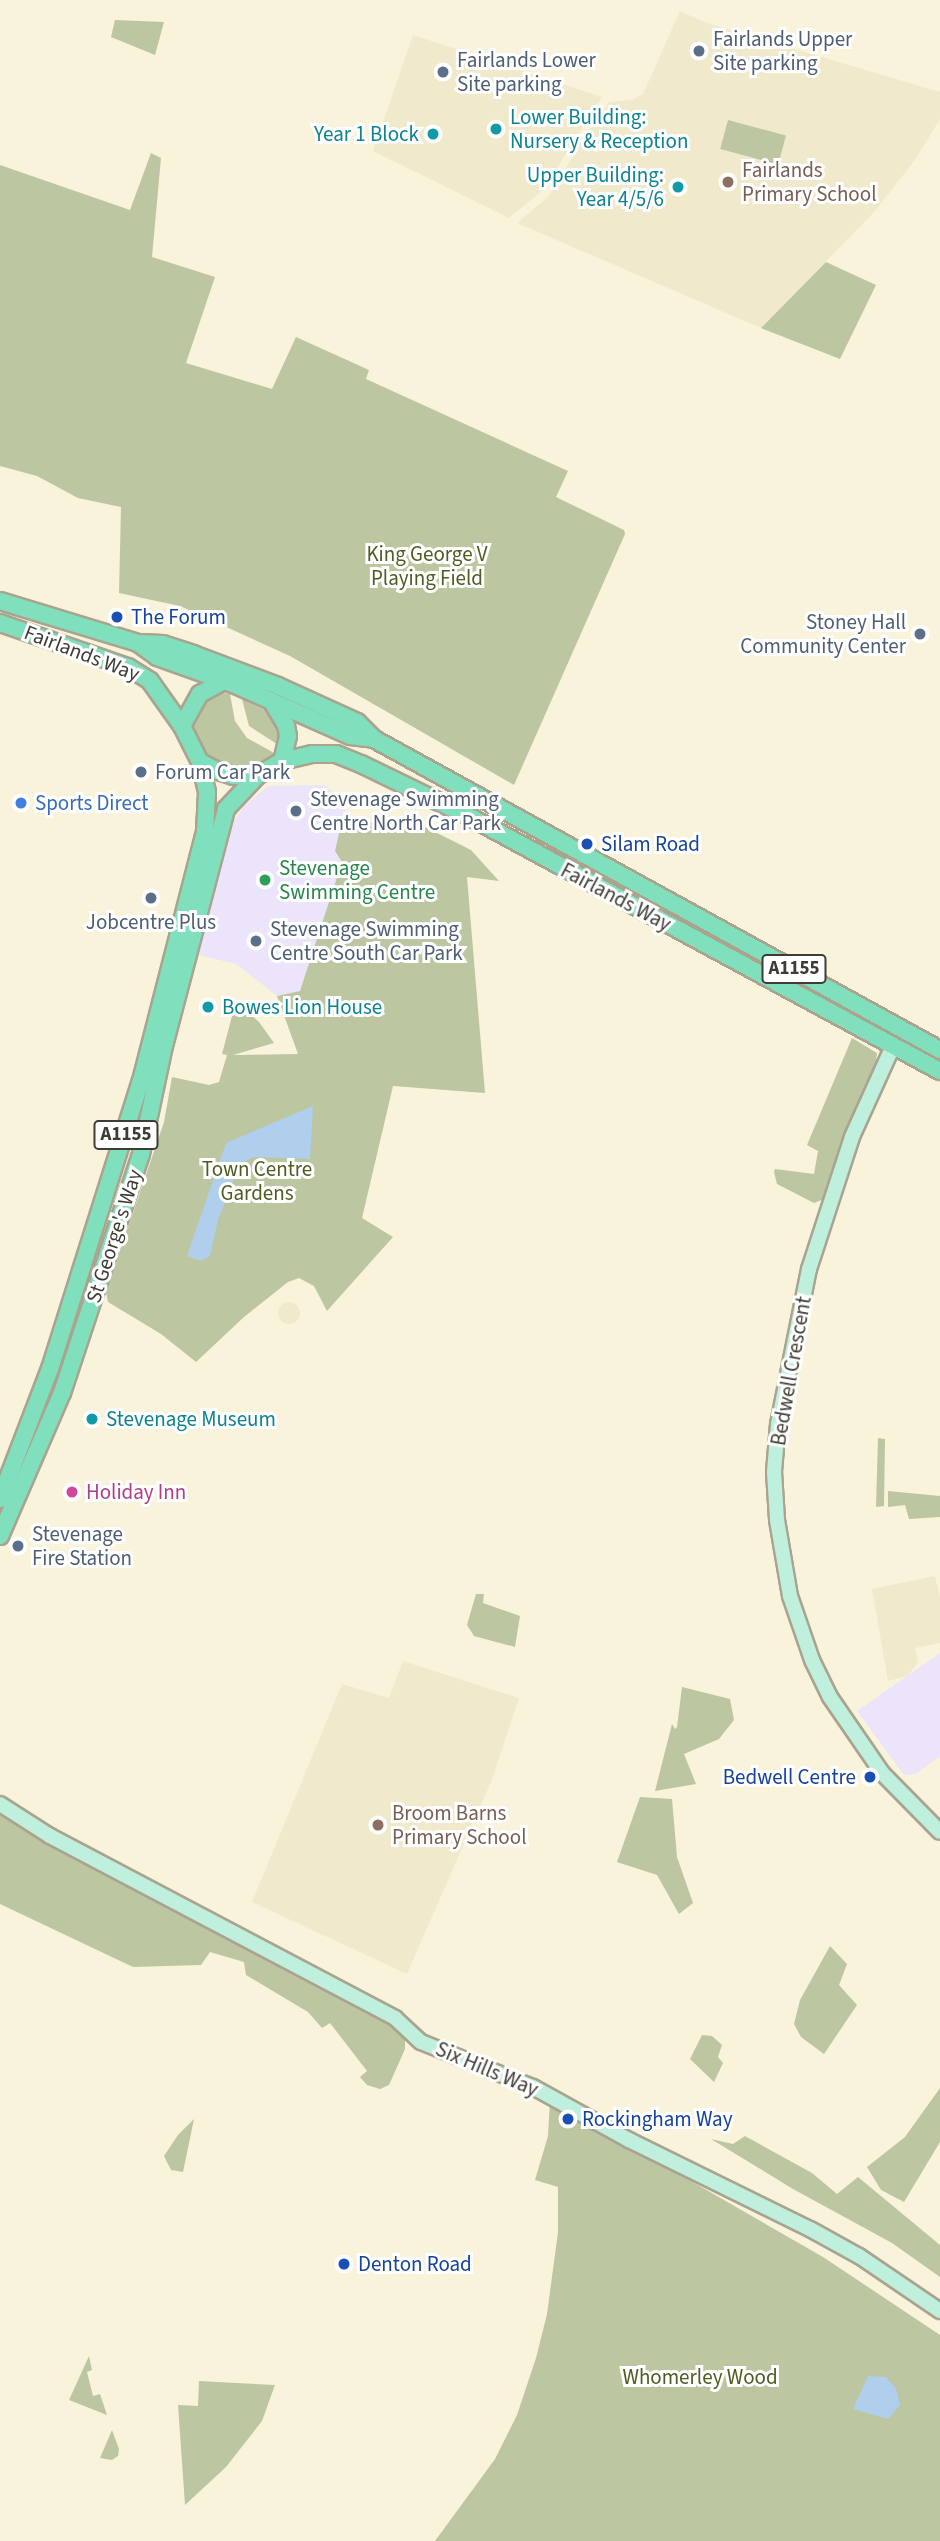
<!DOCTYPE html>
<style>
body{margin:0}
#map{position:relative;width:940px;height:2541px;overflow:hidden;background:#f9f3dc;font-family:"Source Sans 3",sans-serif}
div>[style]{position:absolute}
.commercial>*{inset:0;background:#ece4fa}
.built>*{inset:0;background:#f1e9cb}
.round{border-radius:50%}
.green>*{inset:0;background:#bcc6a1;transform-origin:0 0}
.water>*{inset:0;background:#b0cfed}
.roads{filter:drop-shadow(2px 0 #aaa48f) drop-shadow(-2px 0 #aaa48f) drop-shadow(0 2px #aaa48f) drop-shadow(0 -2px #aaa48f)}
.secondary>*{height:14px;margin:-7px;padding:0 7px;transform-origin:7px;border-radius:7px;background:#bff0de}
.primary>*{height:16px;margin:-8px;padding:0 8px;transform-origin:8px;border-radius:8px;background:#80e0be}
.dots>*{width:19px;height:19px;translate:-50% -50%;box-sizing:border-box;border:4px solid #fff;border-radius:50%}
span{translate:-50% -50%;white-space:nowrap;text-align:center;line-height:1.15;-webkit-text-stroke:6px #fff;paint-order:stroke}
.shield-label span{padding:2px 5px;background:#fff;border:2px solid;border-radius:5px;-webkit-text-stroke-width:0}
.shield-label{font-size:19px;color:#3e3c33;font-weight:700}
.service-label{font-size:21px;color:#4e5e75}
.left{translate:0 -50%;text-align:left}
.right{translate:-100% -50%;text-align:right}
.culture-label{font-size:21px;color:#0d838f}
.education-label{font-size:21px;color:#785e54}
.park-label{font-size:21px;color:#505d22}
.transit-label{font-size:21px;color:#164399}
.street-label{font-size:21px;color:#3e3c33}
.shop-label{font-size:21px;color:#366cbe}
.leisure-label{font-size:21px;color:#27864d}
.hotel-label{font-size:21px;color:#b23c85}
</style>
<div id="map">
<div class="commercial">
<div style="clip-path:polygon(325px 785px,345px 803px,346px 821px,341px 824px,335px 851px,342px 862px,300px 992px,277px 996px,236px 964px,194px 954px,226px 826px,233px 822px,245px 805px,268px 786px)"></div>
<div style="clip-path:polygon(940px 1653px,940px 1756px,916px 1774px,904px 1775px,857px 1711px)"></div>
</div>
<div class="built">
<div style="clip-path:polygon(680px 11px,704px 22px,940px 92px,940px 119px,915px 160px,875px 211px,761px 328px,517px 223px,549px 196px,591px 126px,609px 102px,632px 100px,643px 94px)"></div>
<div style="clip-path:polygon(413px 35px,602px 97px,543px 190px,509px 218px,373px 151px)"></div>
<div class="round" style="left:278px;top:1302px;width:22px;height:22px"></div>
<div style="clip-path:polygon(935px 1576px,940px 1598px,940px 1643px,915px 1648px,918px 1662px,908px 1676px,888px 1681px,872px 1589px)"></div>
<div style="clip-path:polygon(403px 1661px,519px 1698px,491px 1782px,407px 1974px,252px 1902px,342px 1684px,389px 1698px)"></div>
</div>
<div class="green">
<div style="clip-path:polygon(115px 20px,164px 22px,155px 55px,111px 37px)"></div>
<div style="left:728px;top:120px;width:60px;height:30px;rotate:15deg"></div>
<div style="clip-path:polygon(151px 153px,161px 158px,152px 257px,215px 277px,186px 363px,272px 389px,296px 337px,369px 370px,366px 379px,568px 471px,556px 497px,624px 530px,625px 534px,514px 785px,290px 656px,180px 606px,119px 593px,121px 507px,78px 498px,37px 476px,0 466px,0 165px,130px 210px)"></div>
<div style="clip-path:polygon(826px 262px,876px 285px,840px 359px,761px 328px)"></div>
<div style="clip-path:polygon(217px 692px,230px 694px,235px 721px,247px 738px,276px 754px,269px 761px,237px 768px,227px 767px,203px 752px,190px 727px,197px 703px)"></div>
<div style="clip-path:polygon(242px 699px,273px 714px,281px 726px,280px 746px,249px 726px)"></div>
<div style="clip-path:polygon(409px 819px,471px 850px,499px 881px,467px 877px,485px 1093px,393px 1086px,362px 1218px,393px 1237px,327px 1311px,314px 1286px,299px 1278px,288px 1282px,244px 1317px,196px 1362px,161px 1334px,108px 1302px,106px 1292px,164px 1122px,172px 1077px,209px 1085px,219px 1082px,227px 1055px,222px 1054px,236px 1001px,259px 1022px,274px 1043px,233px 1055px,298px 1054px,277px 996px,300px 991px,342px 862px,335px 851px,341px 824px,346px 821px,383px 823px)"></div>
<div style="clip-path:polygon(852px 1038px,877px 1053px,876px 1061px,824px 1199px,814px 1203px,777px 1184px,774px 1172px,775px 1169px,814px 1174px,818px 1151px,807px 1145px)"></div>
<div style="clip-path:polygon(878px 1438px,885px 1439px,884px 1506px,876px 1507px)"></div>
<div style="clip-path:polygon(888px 1491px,940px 1496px,940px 1517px,909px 1519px,905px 1505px,888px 1507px)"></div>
<div style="clip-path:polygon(476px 1594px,484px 1594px,483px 1603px,520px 1616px,515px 1647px,474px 1636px,467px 1625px)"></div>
<div style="clip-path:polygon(682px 1687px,730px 1699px,734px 1720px,719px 1739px,684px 1754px,696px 1784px,655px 1791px,672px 1724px,675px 1729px,677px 1727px)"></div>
<div style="clip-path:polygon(640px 1797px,672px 1799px,677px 1857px,693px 1903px,679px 1914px,657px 1875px,617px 1862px)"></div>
<div style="clip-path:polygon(0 1811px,75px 1857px,392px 2020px,405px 2037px,405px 2049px,389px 2085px,380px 2089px,367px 2085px,360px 2077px,367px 2071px,330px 2023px,322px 2028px,308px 2012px,246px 1975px,244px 1962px,210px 1952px,201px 1965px,133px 1967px,0 1904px)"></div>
<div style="clip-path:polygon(830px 1946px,847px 1964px,839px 1985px,857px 2005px,824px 2054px,801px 2037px,794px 2024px,800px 2000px)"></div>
<div style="clip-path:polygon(702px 2035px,712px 2036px,722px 2045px,718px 2057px,723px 2063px,714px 2082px,690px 2059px)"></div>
<div style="clip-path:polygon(940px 2088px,940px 2142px,904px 2202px,881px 2190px,867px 2167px,905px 2137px)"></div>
<div style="clip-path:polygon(550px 2100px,823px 2257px,940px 2335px,940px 2541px,435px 2541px,495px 2459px,517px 2415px,536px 2358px,547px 2314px,558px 2232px,558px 2187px,535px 2180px,548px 2136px)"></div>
<div style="clip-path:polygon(194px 2119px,183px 2172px,171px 2170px,164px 2156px,178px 2135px)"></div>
<div style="clip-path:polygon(745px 2136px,812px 2173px,837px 2194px,858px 2177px,940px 2245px,940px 2277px,892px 2243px,793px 2189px,711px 2139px,733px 2144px)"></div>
<div style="clip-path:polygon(89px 2356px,92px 2370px,87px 2372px,93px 2396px,100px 2394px,107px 2415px,69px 2400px)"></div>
<div style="clip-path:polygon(199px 2381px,275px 2385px,262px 2421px,226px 2467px,185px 2505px,178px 2405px,198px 2406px)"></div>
<div style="clip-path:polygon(112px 2430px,119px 2449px,118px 2456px,112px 2460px,100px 2458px)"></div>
</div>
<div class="water">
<div style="clip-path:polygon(313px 1106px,310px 1159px,254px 1157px,240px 1163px,218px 1220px,210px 1256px,201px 1261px,187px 1256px,226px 1143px)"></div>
<div style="clip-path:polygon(868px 2376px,886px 2377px,896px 2389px,900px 2405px,888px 2419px,853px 2409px)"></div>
</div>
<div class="roads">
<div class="secondary">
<div style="left:893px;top:1046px;width:100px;rotate:114.3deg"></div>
<div style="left:852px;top:1137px;width:139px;rotate:108deg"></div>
<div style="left:809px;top:1269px;width:158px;rotate:101.3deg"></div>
<div style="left:778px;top:1424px;width:48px;rotate:94.8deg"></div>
<div style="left:774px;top:1472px;width:48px;rotate:86.4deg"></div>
<div style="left:777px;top:1520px;width:77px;rotate:80.3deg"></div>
<div style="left:790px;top:1596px;width:68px;rotate:71deg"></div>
<div style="left:812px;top:1660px;width:41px;rotate:64.1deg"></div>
<div style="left:830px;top:1697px;width:93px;rotate:55.5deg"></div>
<div style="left:883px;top:1774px;width:81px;rotate:45.5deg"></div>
<div style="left:0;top:1804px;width:59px;rotate:32.6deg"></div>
<div style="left:50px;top:1836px;width:390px;rotate:27.8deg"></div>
<div style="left:395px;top:2018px;width:35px;rotate:43deg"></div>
<div style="left:421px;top:2042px;width:121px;rotate:21.9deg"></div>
<div style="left:533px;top:2087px;width:110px;rotate:28.9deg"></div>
<div style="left:629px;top:2140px;width:202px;rotate:26.2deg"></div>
<div style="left:810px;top:2229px;width:56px;rotate:28.9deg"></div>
<div style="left:859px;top:2256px;width:98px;rotate:34.2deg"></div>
</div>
<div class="primary">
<div style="left:0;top:601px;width:144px;rotate:16.9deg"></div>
<div style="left:138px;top:643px;width:25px;rotate:2deg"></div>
<div style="left:163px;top:644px;width:32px;rotate:18deg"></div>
<div style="left:193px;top:654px;width:91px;rotate:20.6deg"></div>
<div style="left:278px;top:686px;width:87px;rotate:24.5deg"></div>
<div style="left:357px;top:722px;width:24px;rotate:45deg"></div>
<div style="left:374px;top:739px;width:646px;rotate:28.79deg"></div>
<div style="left:0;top:623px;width:135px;rotate:19deg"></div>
<div style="left:128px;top:667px;width:26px;rotate:32deg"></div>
<div style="left:150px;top:681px;width:55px;rotate:54.6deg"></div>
<div style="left:182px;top:726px;width:40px;rotate:63.4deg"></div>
<div style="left:200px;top:762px;width:20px;rotate:27deg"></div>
<div style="left:218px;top:771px;width:16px;rotate:18deg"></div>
<div style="left:233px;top:776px;width:25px;rotate:-2deg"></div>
<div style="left:258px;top:775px;width:28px;rotate:-30deg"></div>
<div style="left:282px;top:761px;width:31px;rotate:-13deg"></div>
<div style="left:312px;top:754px;width:24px"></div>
<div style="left:336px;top:754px;width:27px;rotate:22deg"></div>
<div style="left:361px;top:764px;width:123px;rotate:25.9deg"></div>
<div style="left:472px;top:818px;width:532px;rotate:28.4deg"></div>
<div style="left:138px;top:643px;width:24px;rotate:36deg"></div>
<div style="left:157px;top:657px;width:81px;rotate:19.6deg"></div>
<div style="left:233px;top:684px;width:128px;rotate:24deg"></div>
<div style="left:350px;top:736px;width:24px;rotate:7deg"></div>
<div style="left:272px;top:702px;width:27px;rotate:59deg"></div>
<div style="left:286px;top:725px;width:11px;rotate:80deg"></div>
<div style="left:288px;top:736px;width:26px;rotate:103deg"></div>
<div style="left:182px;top:726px;width:37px;rotate:-61deg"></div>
<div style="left:200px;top:694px;width:25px;rotate:-29deg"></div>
<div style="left:0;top:1499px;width:139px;rotate:-69deg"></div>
<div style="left:50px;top:1369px;width:302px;rotate:-72.5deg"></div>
<div style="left:141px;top:1081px;width:258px;rotate:-75.6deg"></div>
<div style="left:205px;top:831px;width:39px;rotate:-87deg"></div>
<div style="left:207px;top:792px;width:31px;rotate:-103deg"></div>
<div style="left:0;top:1536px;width:156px;rotate:-66.6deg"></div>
<div style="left:62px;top:1393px;width:252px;rotate:-71.7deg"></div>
<div style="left:141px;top:1154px;width:110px;rotate:-78deg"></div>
<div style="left:164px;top:1046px;width:245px;rotate:-75.3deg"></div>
<div style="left:226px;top:809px;width:47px;rotate:-46.7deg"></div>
</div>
</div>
<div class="dots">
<div style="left:699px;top:51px;background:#5c6f8a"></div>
<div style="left:443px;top:72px;background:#5c6f8a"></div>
<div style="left:496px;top:129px;background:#0f9aa8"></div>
<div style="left:433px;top:134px;background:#0f9aa8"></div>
<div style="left:728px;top:182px;background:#8d6e63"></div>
<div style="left:678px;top:187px;background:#0f9aa8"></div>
<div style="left:117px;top:617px;background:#1a4fb4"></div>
<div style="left:920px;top:634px;background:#5c6f8a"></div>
<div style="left:141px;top:772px;background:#5c6f8a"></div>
<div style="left:21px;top:803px;background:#3f7fe0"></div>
<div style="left:296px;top:811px;background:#5c6f8a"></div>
<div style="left:587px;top:844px;background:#1a4fb4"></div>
<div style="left:265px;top:880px;background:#2e9e5b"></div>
<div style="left:151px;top:898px;background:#5c6f8a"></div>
<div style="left:256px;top:941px;background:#5c6f8a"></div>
<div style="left:208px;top:1007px;background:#0f9aa8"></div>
<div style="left:92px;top:1419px;background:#0f9aa8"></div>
<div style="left:72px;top:1492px;background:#d1479c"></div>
<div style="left:18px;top:1546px;background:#5c6f8a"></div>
<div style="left:870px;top:1777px;background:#1a4fb4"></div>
<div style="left:378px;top:1825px;background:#8d6e63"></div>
<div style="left:568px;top:2119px;background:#1a4fb4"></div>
<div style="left:344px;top:2264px;background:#1a4fb4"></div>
</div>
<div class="shield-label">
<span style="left:794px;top:969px">A1155</span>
<span style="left:126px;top:1135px">A1155</span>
</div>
<div class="service-label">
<span class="left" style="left:713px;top:51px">Fairlands Upper<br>Site parking</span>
<span class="left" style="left:457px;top:72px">Fairlands Lower<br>Site parking</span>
<span class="right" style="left:906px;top:634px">Stoney Hall<br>Community Center</span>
<span class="left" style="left:155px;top:772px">Forum Car Park</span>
<span class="left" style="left:310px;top:811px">Stevenage Swimming<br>Centre North Car Park</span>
<span style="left:151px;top:922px">Jobcentre Plus</span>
<span class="left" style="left:270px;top:941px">Stevenage Swimming<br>Centre South Car Park</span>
<span class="left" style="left:32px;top:1546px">Stevenage<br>Fire Station</span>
</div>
<div class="culture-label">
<span class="left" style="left:510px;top:129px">Lower Building:<br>Nursery &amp; Reception</span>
<span class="right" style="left:419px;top:134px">Year 1 Block</span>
<span class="right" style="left:664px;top:187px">Upper Building:<br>Year 4/5/6</span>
<span class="left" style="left:222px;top:1007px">Bowes Lion House</span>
<span class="left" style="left:106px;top:1419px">Stevenage Museum</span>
</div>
<div class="education-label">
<span class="left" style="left:742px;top:182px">Fairlands<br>Primary School</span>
<span class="left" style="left:392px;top:1825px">Broom Barns<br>Primary School</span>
</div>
<div class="park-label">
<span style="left:427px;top:566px">King George V<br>Playing Field</span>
<span style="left:257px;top:1181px">Town Centre<br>Gardens</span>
<span style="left:700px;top:2377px">Whomerley Wood</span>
</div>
<div class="transit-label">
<span class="left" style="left:131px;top:617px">The Forum</span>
<span class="left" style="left:601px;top:844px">Silam Road</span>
<span class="right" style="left:856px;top:1777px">Bedwell Centre</span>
<span class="left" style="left:582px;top:2119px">Rockingham Way</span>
<span class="left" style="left:358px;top:2264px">Denton Road</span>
</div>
<div class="street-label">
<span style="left:82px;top:653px;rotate:21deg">Fairlands Way</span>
<span style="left:616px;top:897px;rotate:28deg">Fairlands Way</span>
<span style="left:114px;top:1236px;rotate:-72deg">St George's Way</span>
<span style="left:791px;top:1371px;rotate:-80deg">Bedwell Crescent</span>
<span style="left:487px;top:2069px;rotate:23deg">Six Hills Way</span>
</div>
<div class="shop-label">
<span class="left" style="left:35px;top:803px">Sports Direct</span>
</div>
<div class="leisure-label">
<span class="left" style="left:279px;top:880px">Stevenage<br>Swimming Centre</span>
</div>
<div class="hotel-label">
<span class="left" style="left:86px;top:1492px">Holiday Inn</span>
</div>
</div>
